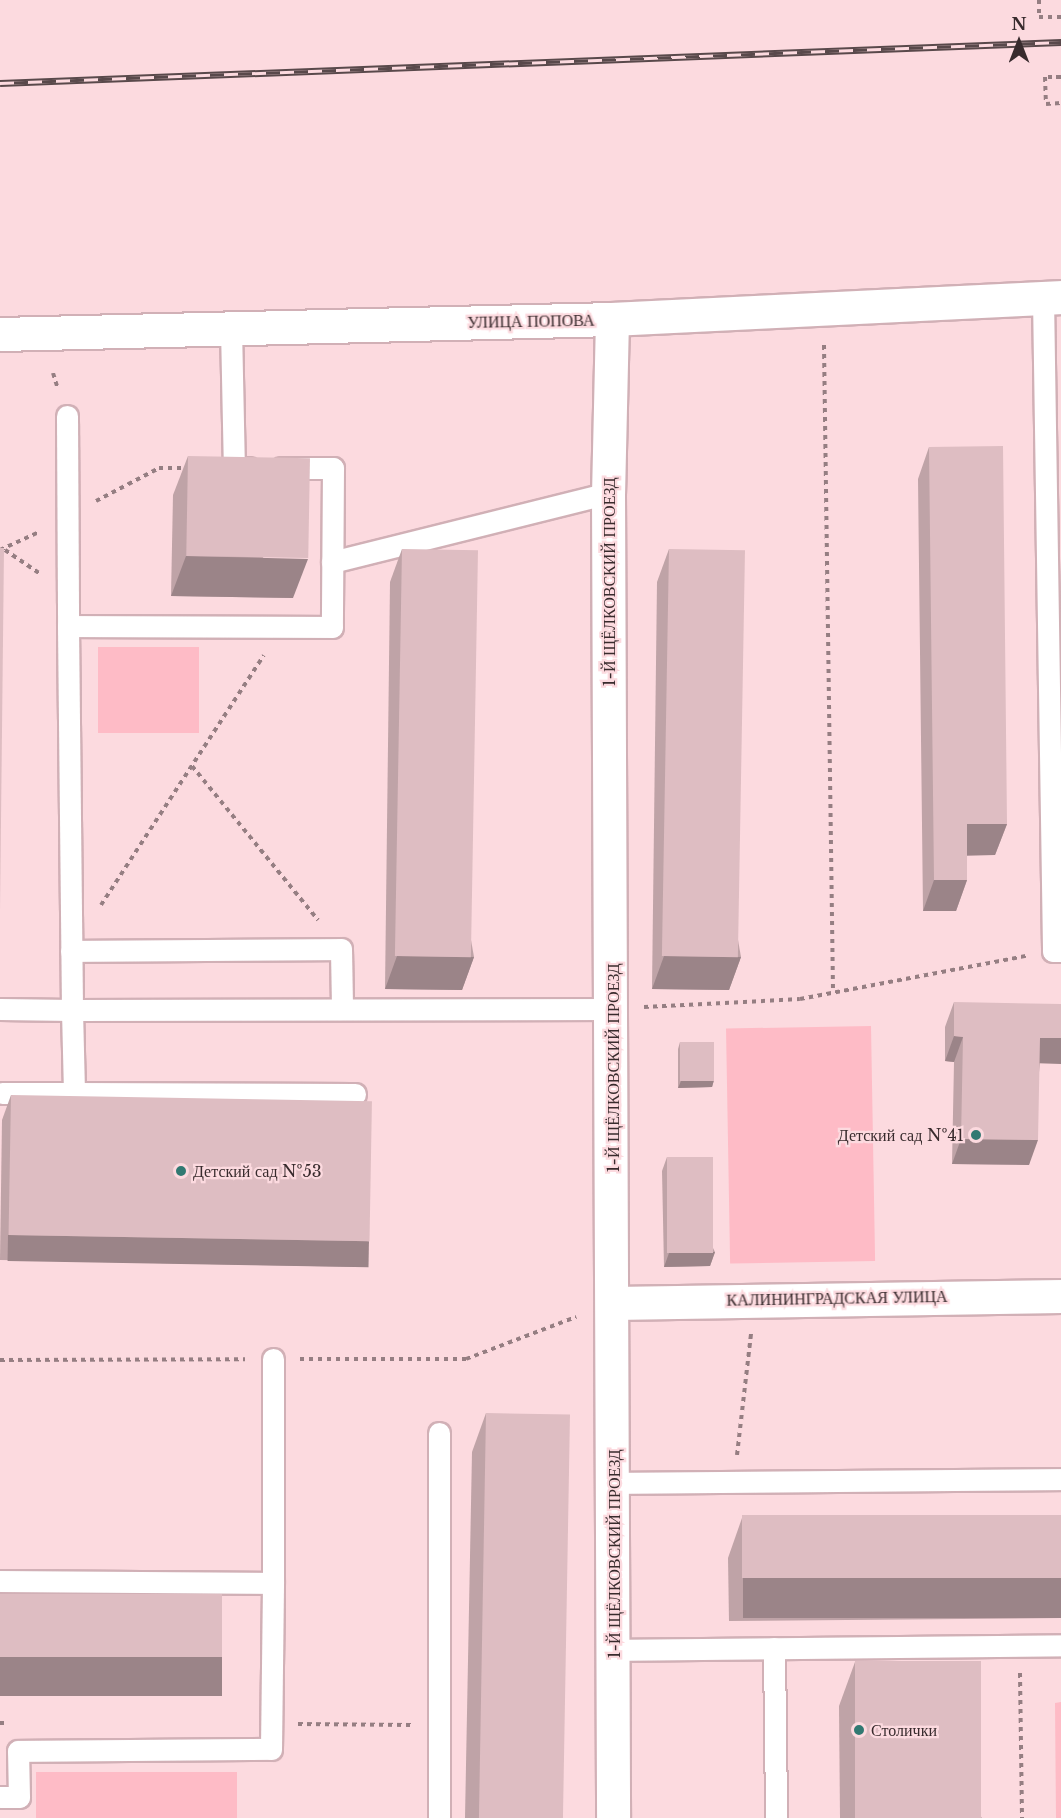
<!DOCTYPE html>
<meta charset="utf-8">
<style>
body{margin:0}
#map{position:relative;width:1061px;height:1818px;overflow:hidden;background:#fcdadf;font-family:"Libre Baskerville",serif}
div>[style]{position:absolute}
.green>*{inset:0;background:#febbc6;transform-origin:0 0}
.path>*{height:4px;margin-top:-2px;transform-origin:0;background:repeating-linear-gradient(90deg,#957e82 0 4.5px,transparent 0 9px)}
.roads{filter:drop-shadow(2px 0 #d1b0b6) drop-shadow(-2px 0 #d1b0b6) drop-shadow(0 2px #d1b0b6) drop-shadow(0 -2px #d1b0b6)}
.service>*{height:21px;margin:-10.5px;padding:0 10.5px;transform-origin:10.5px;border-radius:10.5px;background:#fff}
.minor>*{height:33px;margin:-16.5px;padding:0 16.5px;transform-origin:16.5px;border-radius:16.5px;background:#fff}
.tertiary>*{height:33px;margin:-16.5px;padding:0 16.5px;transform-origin:16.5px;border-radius:16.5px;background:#fff}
.rail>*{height:7px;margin-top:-3.5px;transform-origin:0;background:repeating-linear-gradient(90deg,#fcdadf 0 14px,#59494b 0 28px);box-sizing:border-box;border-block:2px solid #59494b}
.wall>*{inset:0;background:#bfa3a7}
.shaded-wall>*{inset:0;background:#9b8488;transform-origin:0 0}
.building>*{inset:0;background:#debdc2;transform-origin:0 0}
.dots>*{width:16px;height:16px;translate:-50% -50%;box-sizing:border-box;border:3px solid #fcdadf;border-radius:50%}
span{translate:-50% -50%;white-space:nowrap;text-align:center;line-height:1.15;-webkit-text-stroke:4.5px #fcdadf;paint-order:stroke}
.street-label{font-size:16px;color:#382b2d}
.poi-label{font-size:16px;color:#382b2d}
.right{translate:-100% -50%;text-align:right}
.left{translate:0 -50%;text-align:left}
.north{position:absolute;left:989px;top:12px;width:60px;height:60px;-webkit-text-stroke:4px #fcdadf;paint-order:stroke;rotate:0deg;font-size:16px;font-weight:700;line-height:24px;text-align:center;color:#382b2d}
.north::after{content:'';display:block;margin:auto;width:21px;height:27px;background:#382b2d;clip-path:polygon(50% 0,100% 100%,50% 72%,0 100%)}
</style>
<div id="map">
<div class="green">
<div style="left:199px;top:647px;width:86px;height:101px;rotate:90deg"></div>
<div style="left:871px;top:1026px;width:235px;height:145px;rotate:89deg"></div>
<div style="clip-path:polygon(1061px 1702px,1061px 1818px,1056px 1818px,1055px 1703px)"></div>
<div style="left:36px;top:1772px;width:201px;height:46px"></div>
</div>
<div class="path">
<div style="left:1039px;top:0;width:17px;rotate:90deg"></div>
<div style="left:1039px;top:17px;width:22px"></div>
<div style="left:1061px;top:77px;width:16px;rotate:180deg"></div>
<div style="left:1045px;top:77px;width:27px;rotate:88deg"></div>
<div style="left:1046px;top:104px;width:15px;rotate:-4deg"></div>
<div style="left:824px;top:345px;width:648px;rotate:89.2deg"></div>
<div style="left:53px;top:373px;width:17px;rotate:73deg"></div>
<div style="left:96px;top:501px;width:71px;rotate:-27.6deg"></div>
<div style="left:159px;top:468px;width:29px"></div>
<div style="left:0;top:550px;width:43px;rotate:-24.8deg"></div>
<div style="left:5px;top:550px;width:41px;rotate:34.1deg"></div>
<div style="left:192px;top:766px;width:199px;rotate:50.7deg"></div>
<div style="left:101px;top:905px;width:298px;rotate:-56.9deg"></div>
<div style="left:644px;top:1007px;width:156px;rotate:-2.9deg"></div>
<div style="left:800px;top:999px;width:230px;rotate:-10.8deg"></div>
<div style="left:300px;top:1359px;width:166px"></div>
<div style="left:466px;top:1359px;width:118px;rotate:-20.9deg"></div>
<div style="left:0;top:1360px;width:245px;rotate:-0.2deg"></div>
<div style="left:737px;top:1455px;width:122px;rotate:-83.4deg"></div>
<div style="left:1020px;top:1673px;width:145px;rotate:89.2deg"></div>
<div style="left:0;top:1723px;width:9px"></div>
<div style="left:298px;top:1724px;width:113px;rotate:0.5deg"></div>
</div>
<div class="roads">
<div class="service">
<div style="left:1043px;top:297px;width:654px;rotate:89.12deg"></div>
<div style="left:1053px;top:951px;width:8px"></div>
<div style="left:231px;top:328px;width:140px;rotate:88.8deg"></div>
<div style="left:234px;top:468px;width:15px"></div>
<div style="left:67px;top:416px;width:210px;rotate:89.7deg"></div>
<div style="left:281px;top:468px;width:52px"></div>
<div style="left:333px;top:468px;width:159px;rotate:90.4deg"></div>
<div style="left:332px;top:627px;width:264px;rotate:-179.8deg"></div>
<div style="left:68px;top:626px;width:384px;rotate:89.4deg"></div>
<div style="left:72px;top:1010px;width:542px;rotate:-0.11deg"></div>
<div style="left:332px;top:562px;width:284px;rotate:-14deg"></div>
<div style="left:71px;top:951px;width:270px;rotate:-0.4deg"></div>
<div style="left:341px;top:949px;width:60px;rotate:89deg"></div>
<div style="left:0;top:1009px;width:72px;rotate:0.8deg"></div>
<div style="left:72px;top:1010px;width:83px;rotate:88.6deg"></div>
<div style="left:74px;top:1093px;width:281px;rotate:0.2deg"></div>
<div style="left:2px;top:1093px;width:72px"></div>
<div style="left:439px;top:1433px;width:385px;rotate:90deg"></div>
<div style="left:614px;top:1483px;width:447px;rotate:-0.5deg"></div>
<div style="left:0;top:1581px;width:273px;rotate:0.4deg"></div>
<div style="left:273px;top:1583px;width:224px;rotate:-90deg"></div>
<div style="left:774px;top:1648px;width:170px;rotate:89.3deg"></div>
<div style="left:614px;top:1650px;width:447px;rotate:-0.6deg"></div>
<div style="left:0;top:1797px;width:19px"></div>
<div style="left:19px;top:1797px;width:46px;rotate:-91.2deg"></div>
<div style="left:18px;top:1751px;width:253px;rotate:-0.5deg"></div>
<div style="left:271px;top:1749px;width:166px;rotate:-89.3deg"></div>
</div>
<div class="minor">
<div style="left:612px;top:319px;width:174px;rotate:91.3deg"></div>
<div style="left:608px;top:493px;width:1325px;rotate:89.78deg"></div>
<div style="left:614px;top:1303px;width:447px;rotate:-0.9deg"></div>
</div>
<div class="tertiary">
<div style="left:0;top:334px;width:612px;rotate:-1.4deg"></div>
<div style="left:612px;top:319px;width:450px;rotate:-2.8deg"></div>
</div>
</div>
<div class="rail">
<div style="left:0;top:83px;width:1062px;rotate:-2.21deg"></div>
</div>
<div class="wall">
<div style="clip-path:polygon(929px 447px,1007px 824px,995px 855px,967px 855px,967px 880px,956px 911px,923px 911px,918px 479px)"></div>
<div style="clip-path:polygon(188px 456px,293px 598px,171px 596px,173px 495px)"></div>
<div style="clip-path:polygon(402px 549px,474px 957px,462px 990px,385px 989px,390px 582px)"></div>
<div style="clip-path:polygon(669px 549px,741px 957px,729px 990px,652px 989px,657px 582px)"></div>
<div style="clip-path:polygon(954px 1002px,1040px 1063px,1029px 1165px,952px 1164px,954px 1062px,945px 1061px,945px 1027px)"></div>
<div style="clip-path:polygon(680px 1042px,714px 1080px,712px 1087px,678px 1088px,678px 1049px)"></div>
<div style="clip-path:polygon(11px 1095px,369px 1242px,360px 1267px,0 1260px,2px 1120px)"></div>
<div style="clip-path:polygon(667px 1157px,715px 1252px,710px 1266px,664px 1267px,662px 1171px)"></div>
<div style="clip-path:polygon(486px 1413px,562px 1818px,465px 1818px,472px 1452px)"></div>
<div style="clip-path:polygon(1061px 1515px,1061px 1618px,729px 1621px,728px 1558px,742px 1518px)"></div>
<div style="clip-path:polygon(855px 1662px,982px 1818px,840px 1818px,839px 1706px)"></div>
</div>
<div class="shaded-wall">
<div style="clip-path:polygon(186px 556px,308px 559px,293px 598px,171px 596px)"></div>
<div style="clip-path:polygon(967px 824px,1007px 824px,995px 855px,956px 856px)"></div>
<div style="clip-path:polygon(934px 880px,967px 880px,956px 911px,923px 911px)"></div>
<div style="clip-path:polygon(397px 956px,474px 957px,462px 990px,385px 989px)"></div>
<div style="clip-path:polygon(664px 956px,741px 957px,729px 990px,652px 989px)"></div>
<div style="clip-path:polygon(954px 1036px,963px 1037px,954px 1062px,945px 1061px)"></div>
<div style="clip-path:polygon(1040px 1038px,1061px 1038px,1061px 1064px,1031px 1063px)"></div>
<div style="clip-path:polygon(714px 1080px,712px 1087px,678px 1088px,681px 1081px)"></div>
<div style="clip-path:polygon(961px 1139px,1038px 1140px,1029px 1165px,952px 1164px)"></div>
<div style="left:8px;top:1235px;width:361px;height:26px;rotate:1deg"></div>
<div style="clip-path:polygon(715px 1252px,710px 1266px,664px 1267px,669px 1253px)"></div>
<div style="left:1061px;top:1578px;width:40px;height:318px;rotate:90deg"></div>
<div style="left:0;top:1657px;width:222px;height:39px"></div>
</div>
<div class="building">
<div style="clip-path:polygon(1003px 446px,1007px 824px,967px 824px,967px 880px,934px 880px,929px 447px)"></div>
<div style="left:188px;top:456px;width:122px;height:100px;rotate:1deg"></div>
<div style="clip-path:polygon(0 548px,4px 548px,0 912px)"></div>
<div style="left:402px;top:549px;width:76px;height:407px;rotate:1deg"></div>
<div style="left:669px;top:549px;width:76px;height:407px;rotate:1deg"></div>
<div style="clip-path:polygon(954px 1002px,1061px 1004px,1061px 1038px,1040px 1038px,1038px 1140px,961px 1139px,963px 1037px,954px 1036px)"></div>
<div style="left:680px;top:1042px;width:34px;height:39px"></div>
<div style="left:11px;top:1095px;width:361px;height:140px;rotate:1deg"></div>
<div style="left:667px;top:1157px;width:46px;height:96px"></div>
<div style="left:486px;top:1413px;width:84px;height:405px;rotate:1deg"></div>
<div style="left:1061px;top:1515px;width:63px;height:319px;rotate:90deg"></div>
<div style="left:0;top:1594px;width:222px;height:63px"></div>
<div style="left:981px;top:1661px;width:157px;height:126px;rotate:90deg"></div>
</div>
<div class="dots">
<div style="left:976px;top:1135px;background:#317972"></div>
<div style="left:181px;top:1171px;background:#317972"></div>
<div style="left:859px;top:1730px;background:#317972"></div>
</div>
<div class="street-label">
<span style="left:531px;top:321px;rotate:-1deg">УЛИЦА ПОПОВА</span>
<span style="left:609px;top:582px;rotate:-90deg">1-Й ЩЁЛКОВСКИЙ ПРОЕЗД</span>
<span style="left:613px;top:1068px;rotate:-90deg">1-Й ЩЁЛКОВСКИЙ ПРОЕЗД</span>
<span style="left:837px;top:1298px;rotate:-1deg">КАЛИНИНГРАДСКАЯ УЛИЦА</span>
<span style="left:614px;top:1554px;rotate:-90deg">1-Й ЩЁЛКОВСКИЙ ПРОЕЗД</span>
</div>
<div class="poi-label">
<span class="right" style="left:964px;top:1135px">Детский сад №41</span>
<span class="left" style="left:193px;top:1171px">Детский сад №53</span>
<span class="left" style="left:871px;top:1730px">Столички</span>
</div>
<div class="north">N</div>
</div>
